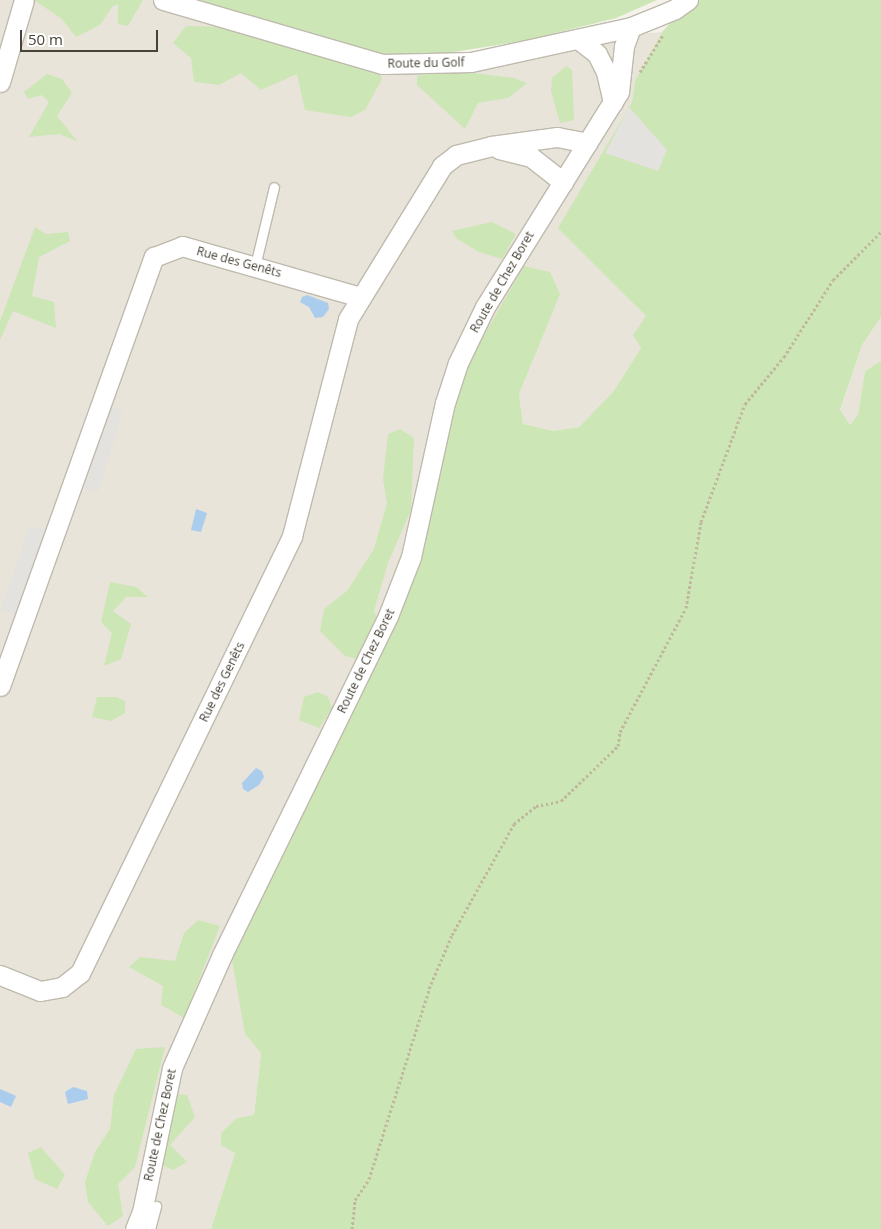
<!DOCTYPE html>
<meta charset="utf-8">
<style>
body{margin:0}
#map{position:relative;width:881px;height:1229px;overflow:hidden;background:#f4f2ea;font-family:"Open Sans",sans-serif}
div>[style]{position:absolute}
.residential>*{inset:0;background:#e8e4d9}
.green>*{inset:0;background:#cde6b5}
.parking>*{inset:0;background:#e3e2de;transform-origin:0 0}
.water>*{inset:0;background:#aacded}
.path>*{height:3px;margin-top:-1.5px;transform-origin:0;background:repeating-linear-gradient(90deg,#c0b79f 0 2.5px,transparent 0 5px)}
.roads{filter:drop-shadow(1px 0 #bfbaad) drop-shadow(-1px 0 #bfbaad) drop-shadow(0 1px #bfbaad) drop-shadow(0 -1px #bfbaad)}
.lane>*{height:9px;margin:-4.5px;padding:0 4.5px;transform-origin:4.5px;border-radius:4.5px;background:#fff}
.street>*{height:19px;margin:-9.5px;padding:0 9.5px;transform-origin:9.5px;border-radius:9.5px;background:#fff}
span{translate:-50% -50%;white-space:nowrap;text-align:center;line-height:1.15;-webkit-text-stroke:4.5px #fff;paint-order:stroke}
.street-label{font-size:12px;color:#484338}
.scale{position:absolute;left:20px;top:30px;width:138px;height:22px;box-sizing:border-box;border:2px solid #484338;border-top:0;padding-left:6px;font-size:15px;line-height:18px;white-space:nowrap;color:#484338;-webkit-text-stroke:4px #fff;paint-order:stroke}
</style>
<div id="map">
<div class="residential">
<div style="clip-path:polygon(0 0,172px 0,382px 64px,578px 39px,662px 32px,635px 81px,632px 102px,559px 227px,646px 316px,641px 348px,613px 392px,579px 427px,553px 431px,523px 424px,519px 394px,559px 294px,442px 441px,421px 556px,366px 683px,245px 1034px,261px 1053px,254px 1115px,237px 1118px,235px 1153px,211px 1229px,0 1229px)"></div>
<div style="clip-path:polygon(881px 317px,881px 361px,865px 371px,858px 416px,850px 425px,840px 411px,862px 345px)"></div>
</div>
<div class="green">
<div style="clip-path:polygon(34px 0,143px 0,128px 26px,118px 24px,118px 4px,112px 7px,100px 25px,76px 37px,62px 19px)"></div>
<div style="clip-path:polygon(200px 0,657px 0,616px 18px,528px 40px,447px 53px,381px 54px,295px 32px)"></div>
<div style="clip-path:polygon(692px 0,881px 0,881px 317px,862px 345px,840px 410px,850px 425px,858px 415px,865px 371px,881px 361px,881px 1229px,211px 1229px,235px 1153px,221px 1145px,221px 1133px,237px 1118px,254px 1115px,261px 1053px,245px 1034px,232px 960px,370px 674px,359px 659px,345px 656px,320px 631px,324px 609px,347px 591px,374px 549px,387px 503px,383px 479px,388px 434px,400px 429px,414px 438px,411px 510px,388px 563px,374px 611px,385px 637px,421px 556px,442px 441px,469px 361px,524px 266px,550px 272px,560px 294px,519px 394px,523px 424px,553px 431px,579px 427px,613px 392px,641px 348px,633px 335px,646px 316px,558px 228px,632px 102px,635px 81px,662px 32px)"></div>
<div style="clip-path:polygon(186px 26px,226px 27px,378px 69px,382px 79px,365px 110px,351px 117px,305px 110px,297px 74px,261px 90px,241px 73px,219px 85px,194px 82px,191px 58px,173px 43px)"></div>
<div style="clip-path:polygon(566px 66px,572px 70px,574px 120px,560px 123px,551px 91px,552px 78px)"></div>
<div style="clip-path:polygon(447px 70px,514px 78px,527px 83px,508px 98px,478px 103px,465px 129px,417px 85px,417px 76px)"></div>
<div style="clip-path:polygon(47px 74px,62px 79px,72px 93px,57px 116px,78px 142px,60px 134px,29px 137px,49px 102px,42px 95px,28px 99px,24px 92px)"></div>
<div style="clip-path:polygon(492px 222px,516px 234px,502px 259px,479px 252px,457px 239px,452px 231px)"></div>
<div style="clip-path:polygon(35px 227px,46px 234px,68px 232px,70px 241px,39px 257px,32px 296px,54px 302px,56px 328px,13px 311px,0 340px,0 321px)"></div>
<div style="clip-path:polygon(110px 582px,136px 587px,148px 597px,126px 597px,113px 611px,131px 624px,121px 659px,104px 666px,112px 633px,101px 622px)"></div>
<div style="clip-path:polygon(318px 692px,328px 697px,332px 708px,319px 728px,299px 720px,304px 697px)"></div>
<div style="clip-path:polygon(97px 697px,116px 697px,125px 701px,125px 713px,111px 721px,92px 717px)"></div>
<div style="clip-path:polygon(198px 920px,220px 926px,184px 1018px,161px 1005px,163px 986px,129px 967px,140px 957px,175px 961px,184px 933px)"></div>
<div style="clip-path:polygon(165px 1047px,135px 1167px,118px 1184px,123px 1216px,108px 1226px,88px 1202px,85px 1182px,95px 1152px,110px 1129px,114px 1095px,136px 1049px)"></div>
<div style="clip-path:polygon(176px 1094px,187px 1095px,195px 1117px,170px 1145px,187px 1162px,173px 1170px,160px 1164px)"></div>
<div style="clip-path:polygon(41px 1147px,65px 1175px,57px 1189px,35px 1179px,28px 1153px)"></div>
</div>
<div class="parking">
<div style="clip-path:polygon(629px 107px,667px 150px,658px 171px,605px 153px)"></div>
<div style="left:100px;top:404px;width:24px;height:85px;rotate:17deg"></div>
<div style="left:30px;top:525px;width:24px;height:89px;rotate:19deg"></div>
</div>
<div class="water">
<div style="clip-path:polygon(307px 295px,328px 303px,329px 309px,323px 317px,315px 318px,309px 307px,300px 302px,302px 297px)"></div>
<div style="clip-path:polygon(196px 509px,207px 513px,201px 532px,191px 530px)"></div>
<div style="clip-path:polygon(256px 768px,262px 771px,264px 777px,259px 785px,248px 792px,243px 789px,242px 783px)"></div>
<div style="clip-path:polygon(73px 1087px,87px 1091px,88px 1099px,68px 1104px,65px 1092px)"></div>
<div style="clip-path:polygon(0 1089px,16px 1096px,11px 1107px,0 1102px)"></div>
</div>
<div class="path">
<div style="left:640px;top:72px;width:44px;rotate:-58.1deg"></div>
<div style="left:352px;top:1229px;width:29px;rotate:-84deg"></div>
<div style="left:355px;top:1200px;width:25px;rotate:-56deg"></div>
<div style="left:369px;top:1179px;width:205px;rotate:-72.4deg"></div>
<div style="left:431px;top:984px;width:53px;rotate:-66.8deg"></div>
<div style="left:452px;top:935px;width:127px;rotate:-60.8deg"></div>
<div style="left:514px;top:824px;width:28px;rotate:-39deg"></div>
<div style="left:536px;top:806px;width:25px;rotate:-11deg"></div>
<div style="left:561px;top:801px;width:79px;rotate:-44deg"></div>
<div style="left:618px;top:746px;width:14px;rotate:-82deg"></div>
<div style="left:620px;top:732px;width:140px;rotate:-62deg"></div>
<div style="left:686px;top:608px;width:87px;rotate:-80.1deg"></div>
<div style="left:701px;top:522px;width:126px;rotate:-69.6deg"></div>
<div style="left:745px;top:404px;width:61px;rotate:-50.3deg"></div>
<div style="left:784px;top:357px;width:91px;rotate:-57.5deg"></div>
<div style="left:833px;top:280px;width:68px;rotate:-45deg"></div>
</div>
<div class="roads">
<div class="lane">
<div style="left:255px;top:266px;width:81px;rotate:-76.5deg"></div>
<div style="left:150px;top:1229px;width:24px;rotate:-75deg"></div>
</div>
<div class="street">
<div style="left:163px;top:0;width:228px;rotate:16.3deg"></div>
<div style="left:382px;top:64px;width:89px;rotate:-1.3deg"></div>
<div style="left:471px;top:62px;width:164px;rotate:-12.3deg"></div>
<div style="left:631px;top:27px;width:48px;rotate:-22.2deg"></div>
<div style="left:675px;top:9px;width:16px;rotate:-35deg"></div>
<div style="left:578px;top:39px;width:24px;rotate:38deg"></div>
<div style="left:597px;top:54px;width:20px;rotate:63deg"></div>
<div style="left:606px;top:72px;width:31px;rotate:77deg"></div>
<div style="left:0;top:82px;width:85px;rotate:-73.7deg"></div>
<div style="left:499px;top:149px;width:33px;rotate:14deg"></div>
<div style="left:531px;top:157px;width:41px;rotate:38deg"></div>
<div style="left:0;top:686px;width:456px;rotate:-70.3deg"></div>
<div style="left:154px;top:257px;width:30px;rotate:-21deg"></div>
<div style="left:182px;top:246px;width:185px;rotate:16deg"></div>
<div style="left:0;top:975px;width:43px;rotate:21.8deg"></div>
<div style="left:40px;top:991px;width:22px;rotate:-10deg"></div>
<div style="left:62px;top:987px;width:23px;rotate:-38deg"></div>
<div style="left:80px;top:973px;width:486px;rotate:-64.1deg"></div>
<div style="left:292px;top:536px;width:224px;rotate:-75.5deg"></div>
<div style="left:348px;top:319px;width:180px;rotate:-58.4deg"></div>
<div style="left:442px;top:166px;width:18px;rotate:-38deg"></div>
<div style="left:456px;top:155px;width:36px;rotate:-14deg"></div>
<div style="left:491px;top:146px;width:67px;rotate:-7.8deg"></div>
<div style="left:557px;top:137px;width:31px;rotate:11deg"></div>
<div style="left:135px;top:1229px;width:18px;rotate:-68deg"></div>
<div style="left:142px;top:1212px;width:147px;rotate:-78.2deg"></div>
<div style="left:172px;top:1068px;width:124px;rotate:-66.1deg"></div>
<div style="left:222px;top:955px;width:377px;rotate:-63.9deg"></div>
<div style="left:388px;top:616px;width:63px;rotate:-68.7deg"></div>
<div style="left:411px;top:557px;width:158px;rotate:-77.6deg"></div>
<div style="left:445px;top:403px;width:42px;rotate:-72deg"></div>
<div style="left:458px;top:363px;width:62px;rotate:-64.3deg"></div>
<div style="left:485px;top:307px;width:253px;rotate:-58.1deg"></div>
<div style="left:619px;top:92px;width:46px;rotate:-83.8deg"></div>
<div style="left:624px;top:46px;width:20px;rotate:-70deg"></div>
</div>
</div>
<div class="street-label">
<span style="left:426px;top:63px;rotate:-1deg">Route du Golf</span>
<span style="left:239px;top:262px;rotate:15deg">Rue des Genêts</span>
<span style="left:502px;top:282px;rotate:-60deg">Route de Chez Boret</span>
<span style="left:366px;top:661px;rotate:-64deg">Route de Chez Boret</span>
<span style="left:222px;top:682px;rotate:-64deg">Rue des Genêts</span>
<span style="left:160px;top:1125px;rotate:-78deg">Route de Chez Boret</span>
</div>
<div class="scale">50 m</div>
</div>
